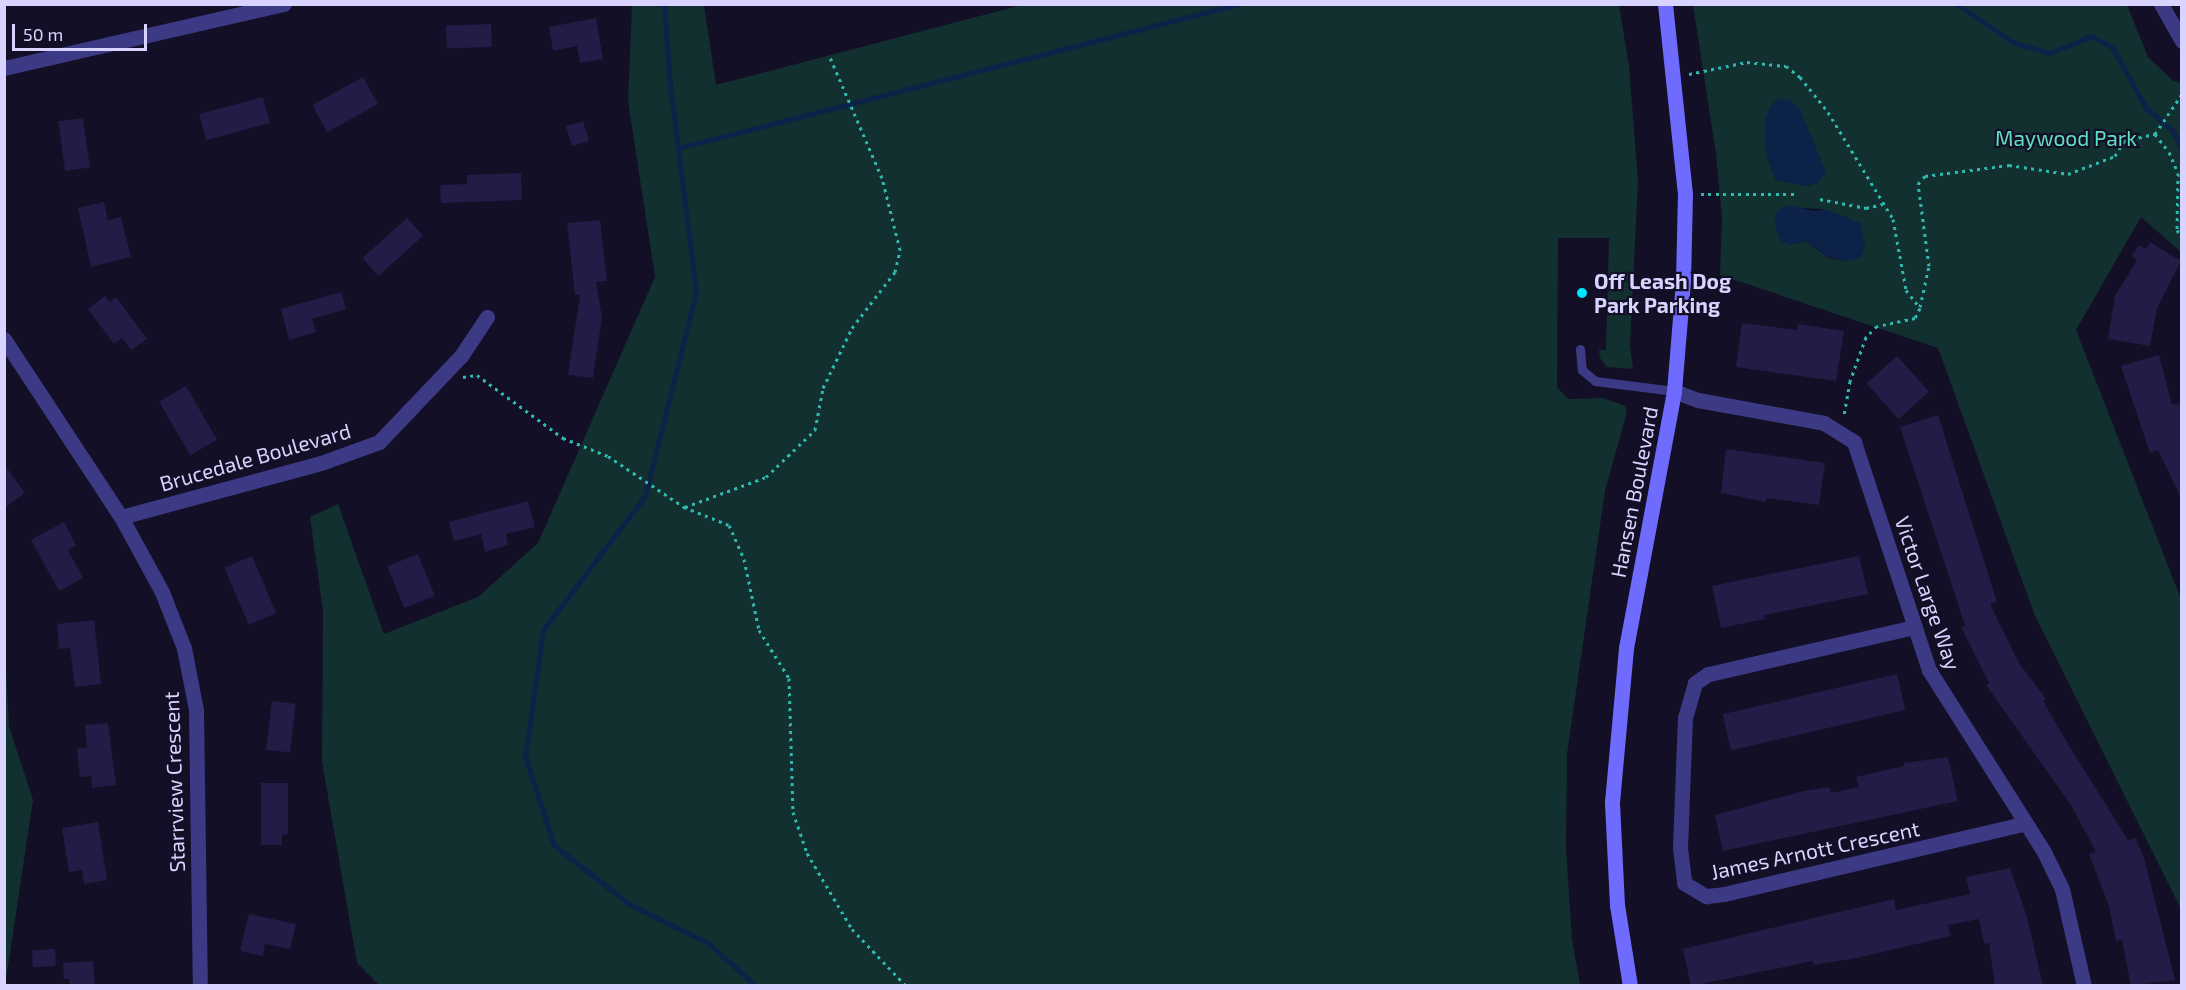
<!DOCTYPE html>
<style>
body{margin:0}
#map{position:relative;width:2186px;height:990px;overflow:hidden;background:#130f26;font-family:"Exo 2",sans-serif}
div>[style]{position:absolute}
.green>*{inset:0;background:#12302f}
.water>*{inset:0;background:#0c2248}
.stream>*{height:5px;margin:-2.5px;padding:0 2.5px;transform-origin:2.5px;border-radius:2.5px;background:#0c2248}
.building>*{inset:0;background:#241b47;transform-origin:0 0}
.path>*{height:3px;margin-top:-1.5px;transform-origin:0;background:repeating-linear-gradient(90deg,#2fb8b0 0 3px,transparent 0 7.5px)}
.lane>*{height:9px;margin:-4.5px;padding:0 4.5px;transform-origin:4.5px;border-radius:4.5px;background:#3d3a85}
.street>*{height:15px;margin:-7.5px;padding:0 7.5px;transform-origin:7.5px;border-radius:7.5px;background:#3d3a85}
.secondary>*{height:15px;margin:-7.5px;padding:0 7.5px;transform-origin:7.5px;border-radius:7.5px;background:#6f6bff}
.dots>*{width:16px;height:16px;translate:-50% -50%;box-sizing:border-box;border:3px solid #130f26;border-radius:50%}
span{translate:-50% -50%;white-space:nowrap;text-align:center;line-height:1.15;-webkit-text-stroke:4.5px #130f26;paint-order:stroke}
.park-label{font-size:21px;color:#5fe0c0}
.poi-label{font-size:21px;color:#d9d4ff;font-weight:700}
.left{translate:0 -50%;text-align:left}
.street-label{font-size:21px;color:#d9d4ff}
.frame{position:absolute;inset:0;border:6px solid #d9d4ff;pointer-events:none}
.scale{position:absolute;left:12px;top:24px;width:135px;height:27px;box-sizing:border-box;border:3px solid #d9d4ff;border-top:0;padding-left:8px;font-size:18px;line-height:21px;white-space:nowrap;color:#d9d4ff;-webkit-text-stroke:4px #130f26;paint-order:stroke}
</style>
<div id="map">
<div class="green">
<div style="clip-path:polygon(632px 5px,704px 5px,716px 85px,1022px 5px,1619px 5px,1629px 66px,1638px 181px,1630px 345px,1633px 369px,1607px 367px,1600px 358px,1599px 350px,1606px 350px,1609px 238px,1558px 238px,1557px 387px,1568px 399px,1603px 398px,1625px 406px,1627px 412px,1605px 491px,1567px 754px,1566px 849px,1572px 939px,1580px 985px,380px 986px,357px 963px,322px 762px,323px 611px,310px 517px,338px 504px,384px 634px,478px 597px,538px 543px,655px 277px,628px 101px)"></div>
<div style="clip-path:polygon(evenodd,1693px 5px,2127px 5px,2148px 57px,2172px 80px,2181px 83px,2181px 252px,2141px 217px,2076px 330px,2181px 599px,2181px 909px,2035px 616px,1938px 348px,1720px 275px,1722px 218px,1716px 154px,1693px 5px,1765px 119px,1818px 182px,1807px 186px,1776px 180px,1767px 157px,1765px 119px,1693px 5px,1802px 208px,1824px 209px,1847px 261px,1829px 258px,1805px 241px,1790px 245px,1802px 208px)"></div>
<div style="clip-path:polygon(4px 630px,9px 726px,33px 800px,5px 986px)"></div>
</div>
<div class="water">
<div style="clip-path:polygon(1779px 99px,1790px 100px,1800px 109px,1826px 172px,1818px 182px,1807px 186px,1776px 180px,1767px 157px,1765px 119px,1771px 105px)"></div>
<div style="clip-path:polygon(1789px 205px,1814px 211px,1824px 209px,1861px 223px,1865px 247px,1861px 258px,1847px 261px,1829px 257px,1805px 241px,1790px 245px,1781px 242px,1774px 223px,1777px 211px)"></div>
</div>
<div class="stream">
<div style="left:664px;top:4px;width:82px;rotate:85.8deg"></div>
<div style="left:670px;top:86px;width:209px;rotate:82.8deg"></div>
<div style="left:696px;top:293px;width:209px;rotate:104.1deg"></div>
<div style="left:645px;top:496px;width:168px;rotate:127.3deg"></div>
<div style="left:543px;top:630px;width:127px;rotate:98.1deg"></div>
<div style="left:525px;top:756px;width:94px;rotate:72deg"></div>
<div style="left:554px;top:845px;width:95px;rotate:38.2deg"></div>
<div style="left:629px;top:904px;width:88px;rotate:26.3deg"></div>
<div style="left:708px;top:943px;width:64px;rotate:41.9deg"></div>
<div style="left:1957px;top:4px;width:69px;rotate:34.4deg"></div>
<div style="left:2014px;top:43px;width:37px;rotate:16deg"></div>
<div style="left:2050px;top:53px;width:44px;rotate:-22.5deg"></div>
<div style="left:2091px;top:36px;width:25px;rotate:29deg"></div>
<div style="left:2113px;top:48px;width:68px;rotate:61.2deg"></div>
<div style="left:2146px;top:108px;width:35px;rotate:40deg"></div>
<div style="left:2173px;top:131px;width:21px;rotate:65deg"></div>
<div style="left:678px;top:148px;width:579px;rotate:-14.4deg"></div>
</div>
<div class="building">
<div style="clip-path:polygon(596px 18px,603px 59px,580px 63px,577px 46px,553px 51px,549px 27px)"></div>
<div style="left:491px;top:24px;width:23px;height:45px;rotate:88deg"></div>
<div style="left:363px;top:77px;width:31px;height:58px;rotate:61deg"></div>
<div style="left:263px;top:97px;width:27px;height:66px;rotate:75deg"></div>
<div style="left:83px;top:118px;width:50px;height:25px;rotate:82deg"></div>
<div style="left:583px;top:121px;width:21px;height:18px;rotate:73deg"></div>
<div style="clip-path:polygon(521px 173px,522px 200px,441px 203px,440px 185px,467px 184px,467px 175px)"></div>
<div style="clip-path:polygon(104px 202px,108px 220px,121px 217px,131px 257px,91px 267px,78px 208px)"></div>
<div style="left:407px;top:218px;width:24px;height:60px;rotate:48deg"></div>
<div style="clip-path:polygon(600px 220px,607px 281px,596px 282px,602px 317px,593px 378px,568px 375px,580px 295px,575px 295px,567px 223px)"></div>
<div style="clip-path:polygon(2150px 242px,2181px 261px,2157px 308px,2150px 346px,2108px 339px,2115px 296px,2137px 260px,2132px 256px,2139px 245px,2146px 249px)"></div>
<div style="clip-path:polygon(341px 292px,346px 309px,312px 319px,316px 332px,289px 340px,281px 309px)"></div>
<div style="clip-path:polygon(105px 296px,110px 302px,116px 297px,147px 339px,131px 350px,122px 338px,114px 344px,88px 309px)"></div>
<div style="clip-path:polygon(1742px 323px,1797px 330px,1798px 324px,1844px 331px,1836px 381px,1736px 367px)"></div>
<div style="clip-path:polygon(2159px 355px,2172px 405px,2179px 403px,2181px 412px,2181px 498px,2158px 450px,2150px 453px,2121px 366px)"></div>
<div style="left:1897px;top:356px;width:48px;height:41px;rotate:48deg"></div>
<div style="left:186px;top:386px;width:62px;height:31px;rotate:60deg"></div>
<div style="clip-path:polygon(1938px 415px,1997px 602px,1990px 604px,2019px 663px,2046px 699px,2043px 701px,2068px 744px,2128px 840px,2135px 838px,2144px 857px,2175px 980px,2131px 986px,2122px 940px,2116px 941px,2109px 906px,2089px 854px,2096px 852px,2071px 805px,1986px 685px,1989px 683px,1961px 627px,1965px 626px,1956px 598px,1900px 427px)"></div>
<div style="clip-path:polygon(1726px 449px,1825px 463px,1819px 505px,1766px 498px,1766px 502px,1721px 493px)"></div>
<div style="clip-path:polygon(4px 464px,25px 493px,4px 508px)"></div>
<div style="clip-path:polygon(528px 501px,535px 527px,506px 534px,508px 545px,485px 552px,481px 534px,454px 541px,449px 522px)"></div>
<div style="clip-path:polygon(64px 522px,76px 545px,68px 550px,83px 578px,59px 591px,31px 540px)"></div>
<div style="left:418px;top:554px;width:45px;height:33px;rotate:68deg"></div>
<div style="left:252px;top:556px;width:62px;height:30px;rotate:67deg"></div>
<div style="clip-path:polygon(1859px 556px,1868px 594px,1764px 615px,1765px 619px,1721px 628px,1712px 586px)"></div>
<div style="clip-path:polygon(94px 620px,101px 684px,75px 687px,70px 648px,59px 649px,57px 624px)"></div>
<div style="left:1897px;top:674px;width:37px;height:179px;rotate:77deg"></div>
<div style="left:272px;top:701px;width:24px;height:49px;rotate:7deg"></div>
<div style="clip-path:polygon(108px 723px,116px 785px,92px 788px,91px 776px,80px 777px,77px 749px,87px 747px,85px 725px)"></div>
<div style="clip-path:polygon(1948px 757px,1958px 801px,1723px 851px,1715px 815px,1804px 791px,1829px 787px,1831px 793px,1859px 787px,1856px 777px,1904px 766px,1904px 763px)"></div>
<div style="clip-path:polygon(261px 783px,288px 783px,288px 834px,282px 835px,282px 845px,261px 845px)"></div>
<div style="clip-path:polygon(98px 822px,107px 880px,84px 884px,82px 870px,69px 872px,62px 828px)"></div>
<div style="clip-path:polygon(2010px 868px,2027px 917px,2043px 986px,1995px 986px,1989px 943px,1984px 944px,1979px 919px,1948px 925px,1951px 936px,1856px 958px,1814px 965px,1813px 961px,1691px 986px,1683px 949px,1894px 899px,1896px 910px,1970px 894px,1966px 877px)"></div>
<div style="clip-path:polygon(249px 914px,296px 924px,290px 949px,265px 944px,263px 956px,240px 951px)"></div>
<div style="left:55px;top:949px;width:17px;height:23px;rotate:87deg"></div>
<div style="clip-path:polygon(93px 961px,95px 986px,70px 986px,69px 979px,64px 979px,63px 963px)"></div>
</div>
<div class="path">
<div style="left:1689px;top:74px;width:59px;rotate:-11.7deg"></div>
<div style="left:1747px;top:62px;width:39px;rotate:6deg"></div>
<div style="left:1786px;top:66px;width:18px;rotate:38deg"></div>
<div style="left:1800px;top:77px;width:45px;rotate:51.3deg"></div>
<div style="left:1828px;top:112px;width:125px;rotate:58.7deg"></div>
<div style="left:1893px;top:219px;width:72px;rotate:79.6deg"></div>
<div style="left:1906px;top:290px;width:23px;rotate:52deg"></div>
<div style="left:1920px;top:308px;width:11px;rotate:117deg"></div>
<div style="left:1915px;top:318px;width:39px;rotate:168deg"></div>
<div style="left:1877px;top:326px;width:16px;rotate:135deg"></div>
<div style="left:1866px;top:337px;width:47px;rotate:110deg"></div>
<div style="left:1850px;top:381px;width:36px;rotate:100deg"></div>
<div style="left:2155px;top:134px;width:23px;rotate:52deg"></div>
<div style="left:2169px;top:152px;width:23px;rotate:67deg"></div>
<div style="left:2178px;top:173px;width:57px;rotate:91deg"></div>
<div style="left:2177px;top:230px;width:9px;rotate:54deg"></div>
<div style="left:1701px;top:194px;width:97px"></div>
<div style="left:1820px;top:199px;width:47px;rotate:11.1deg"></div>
<div style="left:1866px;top:208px;width:17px;rotate:-13deg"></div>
<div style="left:1920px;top:307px;width:42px;rotate:-77.6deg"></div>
<div style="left:1929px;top:266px;width:83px;rotate:-97.6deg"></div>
<div style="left:1918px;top:184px;width:11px;rotate:-49deg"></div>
<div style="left:1925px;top:176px;width:85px;rotate:-7.5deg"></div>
<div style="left:2009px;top:165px;width:60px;rotate:8.7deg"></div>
<div style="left:2068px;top:174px;width:50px;rotate:-21deg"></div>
<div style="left:2115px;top:156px;width:17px;rotate:-59deg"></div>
<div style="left:2124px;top:141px;width:32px;rotate:-13deg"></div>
<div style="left:2155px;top:134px;width:48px;rotate:-56deg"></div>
<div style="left:463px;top:377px;width:14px;rotate:-8deg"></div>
<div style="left:477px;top:375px;width:107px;rotate:36.2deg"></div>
<div style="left:563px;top:438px;width:48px;rotate:21.8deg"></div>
<div style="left:608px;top:456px;width:92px;rotate:33.9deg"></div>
<div style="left:684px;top:507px;width:48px;rotate:21.8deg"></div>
<div style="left:729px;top:525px;width:37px;rotate:66deg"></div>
<div style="left:744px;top:559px;width:73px;rotate:78.1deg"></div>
<div style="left:759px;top:630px;width:57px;rotate:58deg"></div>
<div style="left:789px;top:678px;width:134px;rotate:88.3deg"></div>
<div style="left:793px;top:812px;width:43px;rotate:71.1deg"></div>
<div style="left:807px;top:853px;width:88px;rotate:59.4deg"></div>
<div style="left:852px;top:929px;width:79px;rotate:46.5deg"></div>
<div style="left:685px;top:507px;width:86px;rotate:-20.3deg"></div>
<div style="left:766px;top:477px;width:68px;rotate:-43.8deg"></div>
<div style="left:815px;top:430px;width:43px;rotate:-79.2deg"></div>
<div style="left:823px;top:388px;width:67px;rotate:-64.2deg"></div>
<div style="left:852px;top:328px;width:71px;rotate:-52.5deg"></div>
<div style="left:895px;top:272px;width:23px;rotate:-77deg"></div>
<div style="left:900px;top:250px;width:74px;rotate:-104deg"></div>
<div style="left:882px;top:178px;width:134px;rotate:-113.3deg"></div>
</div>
<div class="lane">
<div style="left:1580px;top:349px;width:21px;rotate:85deg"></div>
<div style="left:1582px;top:370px;width:17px;rotate:40deg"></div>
<div style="left:1595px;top:381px;width:80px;rotate:7.2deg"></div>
</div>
<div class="street">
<div style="left:2161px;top:4px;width:43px;rotate:60.4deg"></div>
<div style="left:4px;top:68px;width:287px;rotate:-12.9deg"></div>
<div style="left:4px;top:339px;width:213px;rotate:56.7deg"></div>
<div style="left:121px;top:517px;width:85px;rotate:61.3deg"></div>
<div style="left:162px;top:592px;width:60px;rotate:68.6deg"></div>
<div style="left:184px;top:648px;width:63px;rotate:79deg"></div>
<div style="left:196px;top:710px;width:276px;rotate:89.2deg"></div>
<div style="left:1674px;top:391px;width:26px;rotate:21deg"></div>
<div style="left:1698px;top:400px;width:128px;rotate:10.3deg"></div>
<div style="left:1824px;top:423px;width:36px;rotate:32deg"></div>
<div style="left:1854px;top:442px;width:240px;rotate:71.8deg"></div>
<div style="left:1929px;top:670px;width:215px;rotate:57.7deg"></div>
<div style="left:2044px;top:852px;width:41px;rotate:64.1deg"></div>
<div style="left:2062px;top:889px;width:99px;rotate:77.2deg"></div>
<div style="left:121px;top:517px;width:207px;rotate:-15.1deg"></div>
<div style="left:321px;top:463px;width:62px;rotate:-19.9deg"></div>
<div style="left:379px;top:442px;width:119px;rotate:-46.4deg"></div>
<div style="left:461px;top:356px;width:47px;rotate:-56.3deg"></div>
<div style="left:1914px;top:627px;width:211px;rotate:167.1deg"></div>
<div style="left:1708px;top:674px;width:16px;rotate:145deg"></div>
<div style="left:1695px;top:683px;width:35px;rotate:106deg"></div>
<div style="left:1685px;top:717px;width:131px;rotate:92.2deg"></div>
<div style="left:1680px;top:848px;width:35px;rotate:83deg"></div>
<div style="left:1684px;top:883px;width:26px;rotate:31deg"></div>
<div style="left:1706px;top:896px;width:18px;rotate:-6deg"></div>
<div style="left:1724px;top:894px;width:310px;rotate:-13.2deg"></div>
</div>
<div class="secondary">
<div style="left:1630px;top:986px;width:82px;rotate:-99.1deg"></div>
<div style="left:1617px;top:905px;width:103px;rotate:-92.8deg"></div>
<div style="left:1612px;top:802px;width:155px;rotate:-84.8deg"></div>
<div style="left:1626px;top:648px;width:261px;rotate:-79.4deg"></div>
<div style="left:1674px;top:391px;width:110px;rotate:-85.3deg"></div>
<div style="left:1683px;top:281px;width:87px;rotate:-88.7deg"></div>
<div style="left:1685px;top:194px;width:191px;rotate:-96deg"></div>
</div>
<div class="dots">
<div style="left:1582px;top:293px;background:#00e5ff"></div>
</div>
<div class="park-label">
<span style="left:2066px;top:138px">Maywood Park</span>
</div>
<div class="poi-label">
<span class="left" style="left:1594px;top:293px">Off Leash Dog<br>Park Parking</span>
</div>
<div class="street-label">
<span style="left:255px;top:457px;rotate:-16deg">Brucedale Boulevard</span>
<span style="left:1634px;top:492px;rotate:-79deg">Hansen Boulevard</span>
<span style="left:1928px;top:593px;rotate:71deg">Victor Large Way</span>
<span style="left:174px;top:782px;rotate:-92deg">Starrview Crescent</span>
<span style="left:1815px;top:850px;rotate:-12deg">James Arnott Crescent</span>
</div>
<div class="frame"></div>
<div class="scale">50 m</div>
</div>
